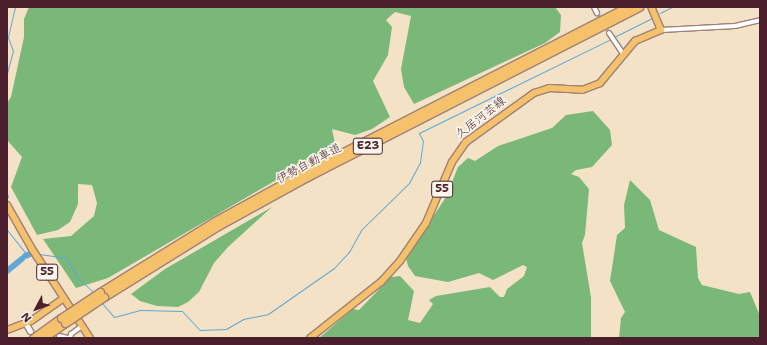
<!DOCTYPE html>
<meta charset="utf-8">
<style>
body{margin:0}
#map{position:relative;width:767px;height:345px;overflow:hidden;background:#f4e2c7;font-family:"Shantell Sans","Klee One",sans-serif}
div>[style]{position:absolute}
.forest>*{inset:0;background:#7ab87a}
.stream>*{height:1px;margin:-0.5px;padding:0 0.5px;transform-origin:0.5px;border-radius:0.5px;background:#5da8d6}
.river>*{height:6px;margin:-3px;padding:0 3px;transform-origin:3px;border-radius:3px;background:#5da8d6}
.minor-tunnel>*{height:4px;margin-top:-2px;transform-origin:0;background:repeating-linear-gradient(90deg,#d2bba8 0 4px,transparent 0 6px)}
.tertiary-tunnel>*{height:5px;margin-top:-2.5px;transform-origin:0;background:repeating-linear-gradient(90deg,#d2bba8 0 5px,transparent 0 7.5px)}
.roads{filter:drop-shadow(1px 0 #9f8079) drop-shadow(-1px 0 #9f8079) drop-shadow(0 1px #9f8079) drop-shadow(0 -1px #9f8079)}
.minor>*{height:4px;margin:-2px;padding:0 2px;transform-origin:2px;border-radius:2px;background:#fff}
.tertiary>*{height:5px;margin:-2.5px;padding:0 2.5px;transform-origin:2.5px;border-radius:2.5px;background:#fff}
.primary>*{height:6px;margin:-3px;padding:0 3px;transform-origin:3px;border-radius:3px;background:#f5c16b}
.motorway>*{height:7px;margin:-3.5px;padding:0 3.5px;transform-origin:3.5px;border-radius:3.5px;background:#f5c16b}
.bridges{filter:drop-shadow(1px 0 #9f8079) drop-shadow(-1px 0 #9f8079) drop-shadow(0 1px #9f8079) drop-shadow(0 -1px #9f8079)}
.motorway-bridge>*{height:7px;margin:-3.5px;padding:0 3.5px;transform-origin:3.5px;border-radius:3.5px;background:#f5c16b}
span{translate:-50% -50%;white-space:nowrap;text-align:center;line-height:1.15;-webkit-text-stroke:3.5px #fbf7ec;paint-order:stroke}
.shield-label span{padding:1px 3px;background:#fbf7ec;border:1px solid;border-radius:3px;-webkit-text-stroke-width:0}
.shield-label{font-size:11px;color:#4a1f2b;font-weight:700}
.street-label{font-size:12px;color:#4a1f2b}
.frame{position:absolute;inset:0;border:8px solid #4a1f2b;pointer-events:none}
.north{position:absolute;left:16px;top:289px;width:40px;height:40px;-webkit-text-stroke:3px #fbf7ec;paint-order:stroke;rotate:229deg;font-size:11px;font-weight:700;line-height:16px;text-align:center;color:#4a1f2b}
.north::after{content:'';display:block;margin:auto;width:14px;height:18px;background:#4a1f2b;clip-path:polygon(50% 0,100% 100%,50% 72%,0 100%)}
</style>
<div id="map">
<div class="forest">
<div style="clip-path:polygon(29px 7px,555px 7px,561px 15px,560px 32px,545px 43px,414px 104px,404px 87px,401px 69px,411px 16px,395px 12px,386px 20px,392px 27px,388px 55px,373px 81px,390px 117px,372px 129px,355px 135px,332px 129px,336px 148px,297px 168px,108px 278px,76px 288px,43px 239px,71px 236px,94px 216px,97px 203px,92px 185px,78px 184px,78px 204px,70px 222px,58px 230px,37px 235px,11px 187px,22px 157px,7px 140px,7px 103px,11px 97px,24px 37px,24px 19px)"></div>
<div style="clip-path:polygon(593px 111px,610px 130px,612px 145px,592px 167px,576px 170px,571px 174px,579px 177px,589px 189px,585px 235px,582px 243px,591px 297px,591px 338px,319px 338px,353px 309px,359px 310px,391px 277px,400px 276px,414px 291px,408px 320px,420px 323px,433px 304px,429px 300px,436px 296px,490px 287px,500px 297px,504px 297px,507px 289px,524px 276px,527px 267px,523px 265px,493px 280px,479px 273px,448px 282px,415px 276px,408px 266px,406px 258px,446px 197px,458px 167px,468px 158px,475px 161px,498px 146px,552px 128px,566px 115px)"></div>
<div style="clip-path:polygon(630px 180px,650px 200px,659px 230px,696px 247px,698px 278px,702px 285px,739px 294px,750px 292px,760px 316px,760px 338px,619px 338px,621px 318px,625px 312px,610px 281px,617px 235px,625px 228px,624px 205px)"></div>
<div style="clip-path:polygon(272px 207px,228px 247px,214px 263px,199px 292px,188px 302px,178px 307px,157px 306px,140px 301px,131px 294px,165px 269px)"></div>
</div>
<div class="stream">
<div style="left:660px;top:13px;width:13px;rotate:-27deg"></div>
<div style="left:614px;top:37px;width:42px;rotate:-26.6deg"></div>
<div style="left:7px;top:73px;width:23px;rotate:-75deg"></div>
<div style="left:13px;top:51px;width:15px;rotate:-110deg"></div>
<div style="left:8px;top:37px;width:31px;rotate:-77deg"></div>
<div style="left:7px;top:193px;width:4px;rotate:76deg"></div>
<div style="left:7px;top:230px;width:32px;rotate:51deg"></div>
<div style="left:39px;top:254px;width:27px;rotate:8deg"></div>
<div style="left:66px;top:258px;width:22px;rotate:60deg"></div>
<div style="left:77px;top:277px;width:22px;rotate:43deg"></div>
<div style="left:101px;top:302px;width:20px;rotate:49deg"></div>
<div style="left:114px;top:317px;width:28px;rotate:-15deg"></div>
<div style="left:141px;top:310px;width:41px;rotate:1.4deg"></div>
<div style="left:182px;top:311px;width:26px;rotate:47deg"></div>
<div style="left:200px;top:330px;width:26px;rotate:-2deg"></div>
<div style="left:226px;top:329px;width:20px;rotate:-30deg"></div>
<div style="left:243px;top:319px;width:25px;rotate:-11deg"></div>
<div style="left:268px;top:314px;width:80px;rotate:-34.9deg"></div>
<div style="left:334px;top:268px;width:22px;rotate:-47deg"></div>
<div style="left:349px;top:252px;width:26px;rotate:-61deg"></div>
<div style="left:362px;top:229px;width:66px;rotate:-44.4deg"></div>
<div style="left:409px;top:183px;width:24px;rotate:-62deg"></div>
<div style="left:420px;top:162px;width:21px;rotate:-82deg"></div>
<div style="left:423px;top:141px;width:9px;rotate:-117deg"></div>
<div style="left:419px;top:133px;width:214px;rotate:-26.1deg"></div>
</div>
<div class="river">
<div style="left:25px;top:256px;width:5px;rotate:-22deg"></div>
<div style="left:7px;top:271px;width:19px;rotate:-39deg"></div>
</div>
<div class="minor-tunnel">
<div style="left:597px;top:13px;width:23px;rotate:59deg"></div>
</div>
<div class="tertiary-tunnel">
<div style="left:30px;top:331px;width:29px;rotate:10deg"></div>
</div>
<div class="roads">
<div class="minor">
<div style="left:594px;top:7px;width:7px;rotate:63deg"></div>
<div style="left:661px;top:30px;width:74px;rotate:-3.1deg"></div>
<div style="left:735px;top:26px;width:26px;rotate:-13deg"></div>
<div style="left:609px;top:33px;width:27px;rotate:56deg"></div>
<div style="left:70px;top:338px;width:4px;rotate:-76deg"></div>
<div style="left:71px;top:334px;width:14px;rotate:-36deg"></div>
</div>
<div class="tertiary">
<div style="left:26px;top:324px;width:8px;rotate:60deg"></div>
<div style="left:59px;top:336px;width:8px;rotate:14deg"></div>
</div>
<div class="primary">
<div style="left:7px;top:205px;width:51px;rotate:60.4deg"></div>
<div style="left:32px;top:249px;width:106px;rotate:56.9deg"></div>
<div style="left:7px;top:330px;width:26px;rotate:-21deg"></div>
<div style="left:31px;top:321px;width:40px;rotate:-34.9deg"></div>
<div style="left:310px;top:338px;width:90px;rotate:-38.3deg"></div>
<div style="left:381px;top:282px;width:28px;rotate:-48deg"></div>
<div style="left:400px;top:261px;width:46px;rotate:-55.6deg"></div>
<div style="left:426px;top:223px;width:66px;rotate:-66.9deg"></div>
<div style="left:452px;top:162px;width:24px;rotate:-55deg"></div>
<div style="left:466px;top:142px;width:84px;rotate:-35.8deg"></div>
<div style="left:534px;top:93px;width:16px;rotate:-18deg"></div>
<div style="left:549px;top:88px;width:33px;rotate:3deg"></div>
<div style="left:582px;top:90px;width:19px;rotate:-21deg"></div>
<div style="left:600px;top:83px;width:55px;rotate:-50.2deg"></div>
<div style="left:635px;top:41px;width:28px;rotate:-23deg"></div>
<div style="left:661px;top:30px;width:25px;rotate:-113deg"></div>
</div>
<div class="motorway">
<div style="left:100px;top:292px;width:135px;rotate:-31.7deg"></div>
<div style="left:215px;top:221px;width:102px;rotate:-28.8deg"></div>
<div style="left:304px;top:172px;width:363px;rotate:-27.1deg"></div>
<div style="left:104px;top:297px;width:134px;rotate:-31.9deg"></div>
<div style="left:218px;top:226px;width:102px;rotate:-28.8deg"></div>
<div style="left:307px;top:177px;width:373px;rotate:-27.1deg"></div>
<div style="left:33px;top:338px;width:34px;rotate:-36deg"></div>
<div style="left:43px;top:338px;width:27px;rotate:-34deg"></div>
</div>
</div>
<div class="bridges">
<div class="motorway-bridge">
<div style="left:61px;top:318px;width:47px;rotate:-33.7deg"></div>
<div style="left:65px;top:323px;width:47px;rotate:-33.7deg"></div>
</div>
</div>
<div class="shield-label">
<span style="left:368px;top:146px">E23</span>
<span style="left:442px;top:189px">55</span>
<span style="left:47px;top:272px">55</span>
</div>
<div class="street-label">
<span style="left:481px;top:118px;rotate:-38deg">久居河芸線</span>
<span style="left:309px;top:164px;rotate:-28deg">伊勢自動車道</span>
</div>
<div class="frame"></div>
<div class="north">N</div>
</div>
